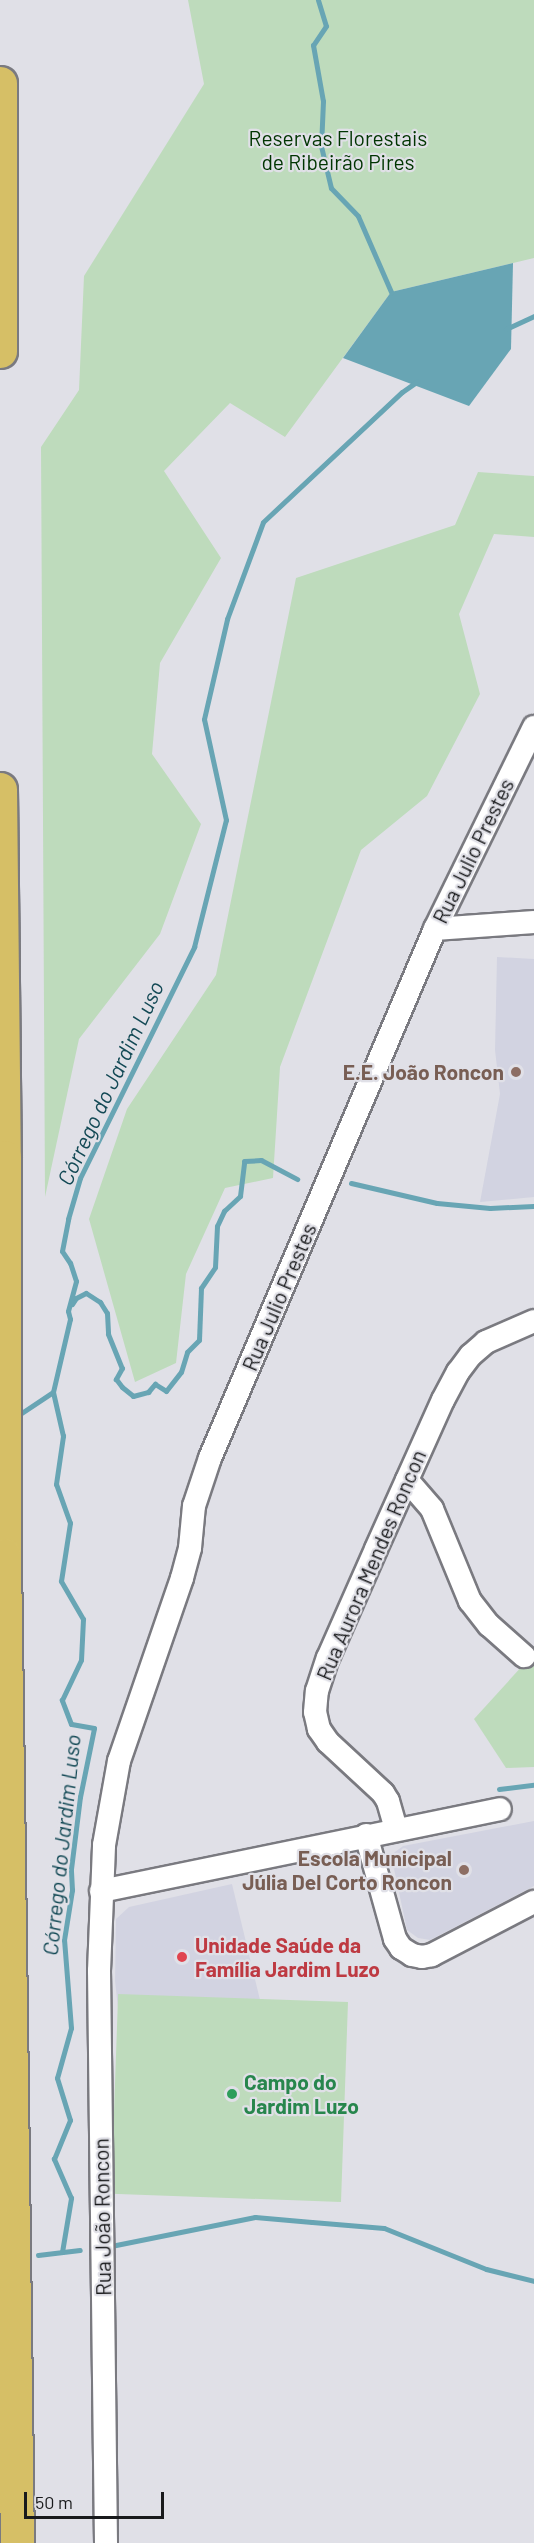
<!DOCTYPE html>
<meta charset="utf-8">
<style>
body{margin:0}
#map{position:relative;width:534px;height:2543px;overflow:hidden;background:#e0e0e7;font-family:Barlow,sans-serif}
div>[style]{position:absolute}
.built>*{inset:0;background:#d2d3e1}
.green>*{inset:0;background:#bedbbc;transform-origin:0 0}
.water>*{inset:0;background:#68a5b4}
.stream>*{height:5px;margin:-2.5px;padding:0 2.5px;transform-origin:2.5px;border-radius:2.5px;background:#68a5b4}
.roads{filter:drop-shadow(2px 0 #7a7a80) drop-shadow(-2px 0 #7a7a80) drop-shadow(0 2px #7a7a80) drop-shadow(0 -2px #7a7a80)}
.minor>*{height:22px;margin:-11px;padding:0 11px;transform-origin:11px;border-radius:11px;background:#fff}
.trunk>*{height:33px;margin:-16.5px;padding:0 16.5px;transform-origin:16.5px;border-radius:16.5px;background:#d6bf66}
.dots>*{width:16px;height:16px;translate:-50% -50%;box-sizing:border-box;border:3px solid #e0e0e7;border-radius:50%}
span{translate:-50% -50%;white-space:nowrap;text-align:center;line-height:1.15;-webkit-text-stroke:4.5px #e0e0e7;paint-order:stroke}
.park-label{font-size:21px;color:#003501}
.street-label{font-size:21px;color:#191a1c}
.education-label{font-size:21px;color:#785e54;font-weight:700}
.right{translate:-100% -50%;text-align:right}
.health-label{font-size:21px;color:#be3a42;font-weight:700}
.left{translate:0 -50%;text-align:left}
.leisure-label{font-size:21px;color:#27864d;font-weight:700}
.water-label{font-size:22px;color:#134955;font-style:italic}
.scale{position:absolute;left:24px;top:2492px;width:140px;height:27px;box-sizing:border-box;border:3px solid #191a1c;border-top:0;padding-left:8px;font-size:18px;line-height:21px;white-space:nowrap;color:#191a1c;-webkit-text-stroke:4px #e0e0e7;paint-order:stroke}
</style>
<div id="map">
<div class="built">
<div style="clip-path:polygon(497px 957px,534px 959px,534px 1197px,480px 1202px,500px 1094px,495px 1050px)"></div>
<div style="clip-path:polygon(534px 1821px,534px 1886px,430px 1940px,418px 1938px,407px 1930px,391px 1855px,403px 1846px)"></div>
<div style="clip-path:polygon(232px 1884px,261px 2004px,118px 2008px,115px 1981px,116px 1919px,129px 1907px)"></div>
</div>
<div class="green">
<div style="clip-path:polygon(188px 0,534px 0,534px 258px,391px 292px,285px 437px,230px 403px,164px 471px,221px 558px,160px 663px,152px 754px,201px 824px,160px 934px,79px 1039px,45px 1197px,41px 447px,79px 390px,84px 276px,204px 84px)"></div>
<div style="clip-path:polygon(478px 472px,534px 476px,534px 537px,494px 534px,459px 614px,480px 694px,427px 796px,361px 850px,280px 1067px,273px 1178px,225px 1188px,186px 1274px,176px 1363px,135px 1382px,89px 1219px,127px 1109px,216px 975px,296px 578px,455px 525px)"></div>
<div style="clip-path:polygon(534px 1653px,534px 1767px,506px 1768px,474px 1719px)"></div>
<div style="left:348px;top:2002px;width:200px;height:230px;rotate:92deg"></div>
</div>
<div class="water">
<div style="clip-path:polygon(513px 263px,511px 349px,469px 406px,343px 358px,391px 292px)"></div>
</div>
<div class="stream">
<div style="left:318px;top:0;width:27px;rotate:73deg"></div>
<div style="left:326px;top:26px;width:23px;rotate:124deg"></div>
<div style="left:313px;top:45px;width:57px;rotate:79.9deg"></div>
<div style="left:323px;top:101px;width:45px;rotate:92.5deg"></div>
<div style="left:321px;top:146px;width:43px;rotate:76.6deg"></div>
<div style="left:331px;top:188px;width:39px;rotate:46deg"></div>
<div style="left:358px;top:216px;width:83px;rotate:66.5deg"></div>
<div style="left:506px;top:329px;width:31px;rotate:-25deg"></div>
<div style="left:351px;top:1183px;width:88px;rotate:13.1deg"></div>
<div style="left:437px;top:1203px;width:53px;rotate:5.4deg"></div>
<div style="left:490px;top:1208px;width:44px;rotate:-2.6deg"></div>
<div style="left:72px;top:1304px;width:7px;rotate:-56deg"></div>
<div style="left:76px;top:1298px;width:11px;rotate:-27deg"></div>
<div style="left:86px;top:1293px;width:17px;rotate:33deg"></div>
<div style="left:100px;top:1302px;width:13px;rotate:58deg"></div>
<div style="left:107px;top:1313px;width:21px;rotate:87deg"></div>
<div style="left:108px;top:1334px;width:37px;rotate:68deg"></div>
<div style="left:122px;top:1368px;width:13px;rotate:119deg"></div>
<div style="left:116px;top:1379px;width:10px;rotate:53deg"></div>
<div style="left:122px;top:1387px;width:14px;rotate:39deg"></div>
<div style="left:133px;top:1396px;width:16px;rotate:-15deg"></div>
<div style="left:148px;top:1392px;width:11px;rotate:-49deg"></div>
<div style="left:155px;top:1384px;width:13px;rotate:32deg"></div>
<div style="left:166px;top:1391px;width:24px;rotate:-52deg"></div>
<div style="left:181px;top:1372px;width:21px;rotate:-73deg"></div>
<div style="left:187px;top:1352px;width:17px;rotate:-45deg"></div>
<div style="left:199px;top:1340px;width:52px;rotate:-87.8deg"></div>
<div style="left:201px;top:1288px;width:25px;rotate:-56deg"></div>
<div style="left:215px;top:1267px;width:41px;rotate:-87.2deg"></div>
<div style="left:217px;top:1226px;width:17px;rotate:-65deg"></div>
<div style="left:224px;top:1211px;width:22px;rotate:-43deg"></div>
<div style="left:240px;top:1196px;width:35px;rotate:-83deg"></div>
<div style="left:244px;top:1161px;width:17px;rotate:-3deg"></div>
<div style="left:261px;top:1160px;width:41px;rotate:27.8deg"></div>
<div style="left:17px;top:1416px;width:43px;rotate:-33.7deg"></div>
<div style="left:499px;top:1789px;width:35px;rotate:-7deg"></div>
<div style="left:111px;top:2246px;width:147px;rotate:-11.4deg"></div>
<div style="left:255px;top:2217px;width:57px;rotate:5deg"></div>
<div style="left:312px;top:2222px;width:72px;rotate:4.8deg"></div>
<div style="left:384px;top:2228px;width:110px;rotate:21.9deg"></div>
<div style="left:486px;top:2269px;width:49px;rotate:14deg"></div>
<div style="left:62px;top:2252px;width:55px;rotate:-80.5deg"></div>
<div style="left:71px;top:2198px;width:43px;rotate:-113.6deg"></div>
<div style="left:54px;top:2159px;width:42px;rotate:-67.7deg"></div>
<div style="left:70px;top:2120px;width:44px;rotate:-107.2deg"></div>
<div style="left:57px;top:2078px;width:52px;rotate:-74.4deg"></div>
<div style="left:71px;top:2028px;width:88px;rotate:-94.5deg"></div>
<div style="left:64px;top:1940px;width:51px;rotate:-80.9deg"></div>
<div style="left:72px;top:1890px;width:21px;rotate:-93deg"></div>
<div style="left:71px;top:1869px;width:73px;rotate:-82.9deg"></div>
<div style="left:80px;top:1797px;width:70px;rotate:-78.5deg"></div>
<div style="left:94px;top:1728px;width:23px;rotate:-170deg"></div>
<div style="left:71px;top:1724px;width:26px;rotate:-111deg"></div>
<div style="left:62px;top:1700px;width:44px;rotate:-64.6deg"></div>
<div style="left:81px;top:1660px;width:41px;rotate:-87.2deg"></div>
<div style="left:83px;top:1619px;width:44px;rotate:-120.1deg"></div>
<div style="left:61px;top:1581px;width:59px;rotate:-81.2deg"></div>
<div style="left:70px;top:1523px;width:41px;rotate:-109.7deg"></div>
<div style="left:56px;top:1484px;width:49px;rotate:-81.7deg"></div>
<div style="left:63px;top:1436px;width:45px;rotate:-102.8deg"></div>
<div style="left:53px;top:1392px;width:75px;rotate:-76.9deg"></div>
<div style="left:70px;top:1319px;width:8px;rotate:-104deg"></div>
<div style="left:68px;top:1311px;width:31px;rotate:-75deg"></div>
<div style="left:76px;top:1281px;width:19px;rotate:-108deg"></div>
<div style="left:70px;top:1263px;width:14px;rotate:-124deg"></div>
<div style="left:62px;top:1251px;width:33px;rotate:-79deg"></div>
<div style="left:68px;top:1219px;width:43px;rotate:-73.7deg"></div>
<div style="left:80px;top:1178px;width:258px;rotate:-63.7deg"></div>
<div style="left:194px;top:947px;width:131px;rotate:-75.9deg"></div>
<div style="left:226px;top:820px;width:103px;rotate:-102.3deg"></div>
<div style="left:204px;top:719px;width:103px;rotate:-77deg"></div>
<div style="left:227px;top:619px;width:103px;rotate:-69.6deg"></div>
<div style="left:263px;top:522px;width:190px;rotate:-43.1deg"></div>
<div style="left:402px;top:392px;width:19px;rotate:-35deg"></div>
<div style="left:38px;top:2255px;width:42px;rotate:-6.8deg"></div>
</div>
<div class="roads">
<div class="minor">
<div style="left:435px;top:929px;width:99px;rotate:-4deg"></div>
<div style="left:407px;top:1480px;width:38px;rotate:49deg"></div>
<div style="left:432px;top:1509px;width:100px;rotate:67.6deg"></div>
<div style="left:470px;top:1601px;width:31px;rotate:52deg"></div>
<div style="left:489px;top:1625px;width:47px;rotate:41.5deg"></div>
<div style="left:396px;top:1829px;width:29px;rotate:-106deg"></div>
<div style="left:388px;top:1801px;width:9px;rotate:-122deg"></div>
<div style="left:383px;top:1793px;width:75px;rotate:-137.2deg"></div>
<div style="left:328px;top:1742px;width:16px;rotate:-125deg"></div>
<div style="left:319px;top:1729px;width:17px;rotate:-103deg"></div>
<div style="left:315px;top:1712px;width:21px;rotate:-85deg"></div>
<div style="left:317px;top:1691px;width:35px;rotate:-72deg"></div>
<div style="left:328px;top:1658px;width:119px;rotate:-66.2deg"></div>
<div style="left:376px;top:1549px;width:163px;rotate:-65.8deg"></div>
<div style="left:443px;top:1400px;width:32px;rotate:-62deg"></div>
<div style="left:458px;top:1372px;width:21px;rotate:-53deg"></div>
<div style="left:471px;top:1355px;width:20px;rotate:-41deg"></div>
<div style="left:486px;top:1342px;width:52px;rotate:-23.6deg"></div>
<div style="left:366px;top:1835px;width:108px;rotate:74.4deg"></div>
<div style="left:395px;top:1939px;width:11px;rotate:56deg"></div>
<div style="left:401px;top:1948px;width:13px;rotate:32deg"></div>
<div style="left:412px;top:1955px;width:10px;rotate:11deg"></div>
<div style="left:422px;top:1957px;width:10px;rotate:-11deg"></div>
<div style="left:432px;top:1955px;width:115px;rotate:-27.5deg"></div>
<div style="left:101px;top:1891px;width:407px;rotate:-11.6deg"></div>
<div style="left:106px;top:2543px;width:572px;rotate:-90.7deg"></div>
<div style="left:99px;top:1971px;width:126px;rotate:-87.7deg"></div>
<div style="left:104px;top:1845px;width:85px;rotate:-79.9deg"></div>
<div style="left:119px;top:1761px;width:194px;rotate:-71deg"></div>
<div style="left:182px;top:1578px;width:31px;rotate:-75deg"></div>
<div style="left:190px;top:1548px;width:42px;rotate:-84.6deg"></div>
<div style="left:194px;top:1506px;width:51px;rotate:-71.6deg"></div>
<div style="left:210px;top:1458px;width:575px;rotate:-66.96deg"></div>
<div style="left:435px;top:929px;width:225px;rotate:-63.9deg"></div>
</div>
<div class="trunk">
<div style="left:0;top:83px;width:268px;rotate:90deg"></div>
<div style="left:0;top:789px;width:368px;rotate:89.4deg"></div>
<div style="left:4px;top:1157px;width:398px;rotate:90deg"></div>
<div style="left:4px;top:1555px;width:988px;rotate:89.25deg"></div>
</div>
</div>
<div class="dots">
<div style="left:516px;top:1072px;background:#8d6e63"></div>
<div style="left:464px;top:1870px;background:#8d6e63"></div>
<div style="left:182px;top:1957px;background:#e0444e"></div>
<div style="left:232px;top:2094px;background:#2e9e5b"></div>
</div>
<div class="park-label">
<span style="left:338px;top:150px">Reservas Florestais<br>de Ribeirão Pires</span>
</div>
<div class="street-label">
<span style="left:473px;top:851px;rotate:-64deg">Rua Julio Prestes</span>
<span style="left:279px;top:1297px;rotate:-67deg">Rua Julio Prestes</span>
<span style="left:371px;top:1565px;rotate:-67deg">Rua Aurora Mendes Roncon</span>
<span style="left:102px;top:2217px;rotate:-91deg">Rua João Roncon</span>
</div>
<div class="education-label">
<span class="right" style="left:504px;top:1072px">E.E. João Roncon</span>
<span class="right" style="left:452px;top:1870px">Escola Municipal<br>Júlia Del Corto Roncon</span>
</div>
<div class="health-label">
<span class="left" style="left:195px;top:1957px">Unidade Saúde da<br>Família Jardim Luzo</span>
</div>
<div class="leisure-label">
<span class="left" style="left:244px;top:2094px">Campo do<br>Jardim Luzo</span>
</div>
<div class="water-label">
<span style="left:110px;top:1083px;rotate:-65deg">Córrego do Jardim Luso</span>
<span style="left:61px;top:1845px;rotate:-84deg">Córrego do Jardim Luso</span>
</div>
<div class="scale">50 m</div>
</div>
